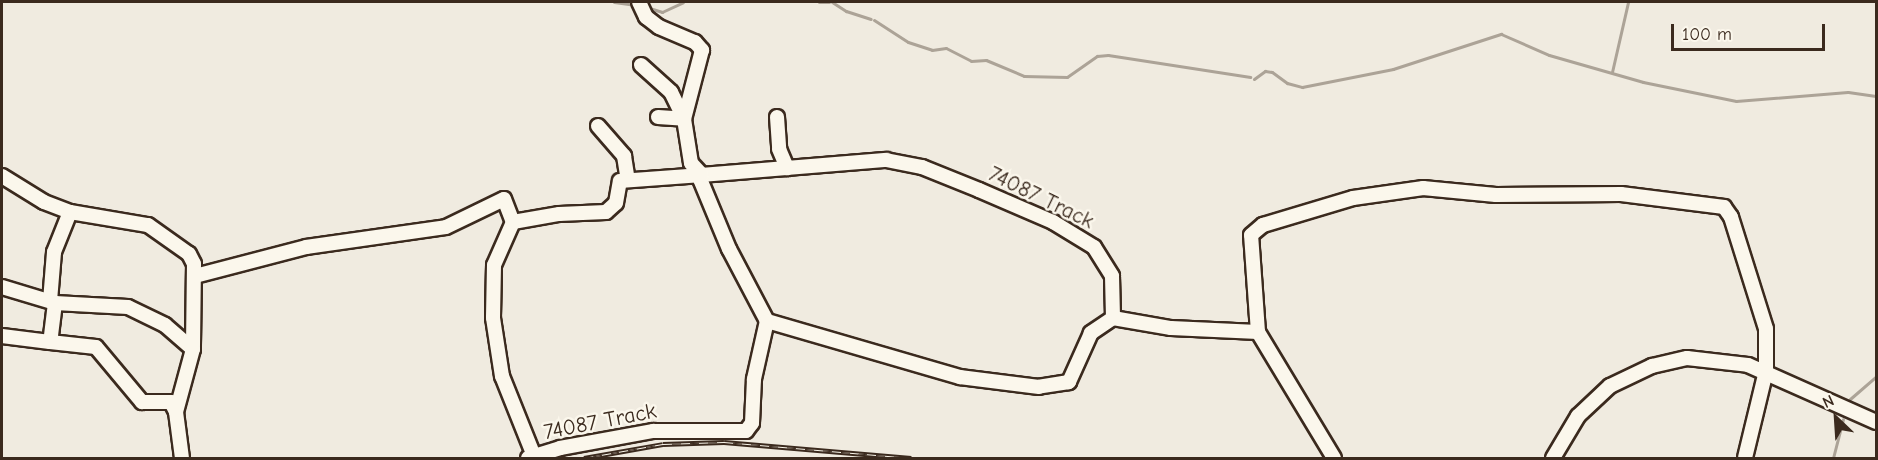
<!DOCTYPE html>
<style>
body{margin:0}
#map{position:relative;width:1878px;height:460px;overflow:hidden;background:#f0ebe0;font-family:"Comic Neue",sans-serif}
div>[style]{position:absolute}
.stream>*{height:3px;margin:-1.5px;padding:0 1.5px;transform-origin:1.5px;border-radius:1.5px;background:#aca397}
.roads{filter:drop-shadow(2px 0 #3b2a1e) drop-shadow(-2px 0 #3b2a1e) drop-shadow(0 2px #3b2a1e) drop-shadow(0 -2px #3b2a1e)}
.minor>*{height:14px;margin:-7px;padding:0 7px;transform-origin:7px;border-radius:7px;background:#fbf7ec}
.rail>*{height:5px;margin-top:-2.5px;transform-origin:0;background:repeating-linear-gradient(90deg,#fbf7ec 0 9px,#3b2a1e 0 18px);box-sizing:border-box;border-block:2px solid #3b2a1e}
span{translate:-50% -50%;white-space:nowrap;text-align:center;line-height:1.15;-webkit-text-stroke:5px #fbf7ec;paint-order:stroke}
.street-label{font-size:22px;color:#3b2a1e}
.frame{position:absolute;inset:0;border:3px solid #3b2a1e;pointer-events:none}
.north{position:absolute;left:1806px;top:388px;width:60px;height:60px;-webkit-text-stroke:4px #fbf7ec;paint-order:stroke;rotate:335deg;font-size:16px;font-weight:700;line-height:24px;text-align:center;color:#3b2a1e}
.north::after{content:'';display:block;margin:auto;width:21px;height:27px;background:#3b2a1e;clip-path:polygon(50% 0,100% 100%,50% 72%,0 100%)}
.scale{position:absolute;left:1671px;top:24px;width:154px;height:27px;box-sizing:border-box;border:3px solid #3b2a1e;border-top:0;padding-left:8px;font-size:18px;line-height:21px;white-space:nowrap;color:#3b2a1e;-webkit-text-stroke:4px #fbf7ec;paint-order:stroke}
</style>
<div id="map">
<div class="stream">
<div style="left:614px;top:2px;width:22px;rotate:8deg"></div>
<div style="left:819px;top:2px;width:10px"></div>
<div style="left:832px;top:2px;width:17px;rotate:33deg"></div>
<div style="left:846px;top:11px;width:26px;rotate:18deg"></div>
<div style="left:646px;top:7px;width:17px;rotate:17deg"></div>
<div style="left:662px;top:12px;width:23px;rotate:-25deg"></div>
<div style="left:874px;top:20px;width:40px;rotate:32.9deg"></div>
<div style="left:908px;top:42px;width:25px;rotate:18deg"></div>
<div style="left:932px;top:50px;width:14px;rotate:-8deg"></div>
<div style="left:946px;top:48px;width:28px;rotate:27deg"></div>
<div style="left:971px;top:61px;width:15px;rotate:-4deg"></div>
<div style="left:986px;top:60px;width:41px;rotate:22.8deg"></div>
<div style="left:1024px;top:76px;width:43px;rotate:1.3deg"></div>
<div style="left:1067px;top:77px;width:37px;rotate:-35deg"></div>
<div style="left:1097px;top:56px;width:11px;rotate:-5deg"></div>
<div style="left:1108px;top:55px;width:144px;rotate:8.8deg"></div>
<div style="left:1612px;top:72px;width:72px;rotate:-77.1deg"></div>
<div style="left:1254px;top:79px;width:14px;rotate:-36deg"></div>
<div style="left:1265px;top:71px;width:7px;rotate:8deg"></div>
<div style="left:1272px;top:72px;width:19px;rotate:36deg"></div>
<div style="left:1287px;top:83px;width:16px;rotate:15deg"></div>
<div style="left:1302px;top:87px;width:93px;rotate:-11.2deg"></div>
<div style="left:1393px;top:69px;width:114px;rotate:-18deg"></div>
<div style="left:1501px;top:34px;width:52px;rotate:23.6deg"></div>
<div style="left:1549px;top:55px;width:98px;rotate:16deg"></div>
<div style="left:1643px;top:82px;width:95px;rotate:11.5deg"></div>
<div style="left:1736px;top:101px;width:112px;rotate:-4.6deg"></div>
<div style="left:1848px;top:92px;width:28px;rotate:8deg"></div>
<div style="left:1850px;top:399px;width:35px;rotate:-41deg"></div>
<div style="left:1833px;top:458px;width:40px;rotate:-75.6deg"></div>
</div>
<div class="roads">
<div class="minor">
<div style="left:639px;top:2px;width:17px;rotate:65deg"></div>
<div style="left:646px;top:17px;width:16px;rotate:38deg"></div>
<div style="left:659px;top:27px;width:39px;rotate:23deg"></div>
<div style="left:695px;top:42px;width:11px;rotate:49deg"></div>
<div style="left:702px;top:50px;width:71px;rotate:104.6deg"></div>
<div style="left:684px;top:119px;width:45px;rotate:81deg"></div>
<div style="left:691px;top:163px;width:16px;rotate:47deg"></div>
<div style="left:641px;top:65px;width:40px;rotate:42deg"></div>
<div style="left:671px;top:92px;width:30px;rotate:64deg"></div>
<div style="left:658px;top:117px;width:26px;rotate:4deg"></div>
<div style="left:777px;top:117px;width:32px;rotate:86deg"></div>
<div style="left:779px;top:149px;width:21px;rotate:67deg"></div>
<div style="left:598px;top:126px;width:40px;rotate:49deg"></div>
<div style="left:624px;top:156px;width:24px;rotate:81deg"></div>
<div style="left:886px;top:160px;width:37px;rotate:11deg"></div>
<div style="left:922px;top:167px;width:61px;rotate:22deg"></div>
<div style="left:979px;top:190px;width:81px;rotate:23.4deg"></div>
<div style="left:1053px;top:222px;width:48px;rotate:31.4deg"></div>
<div style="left:1094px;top:247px;width:34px;rotate:58deg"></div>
<div style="left:1112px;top:276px;width:42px;rotate:88.6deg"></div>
<div style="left:1113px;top:318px;width:27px;rotate:146deg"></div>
<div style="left:1091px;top:333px;width:54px;rotate:114.2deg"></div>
<div style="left:1069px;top:382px;width:30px;rotate:171deg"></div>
<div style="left:1039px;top:387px;width:80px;rotate:-172.8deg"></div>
<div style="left:960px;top:377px;width:201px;rotate:-163.8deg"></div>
<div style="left:767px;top:321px;width:81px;rotate:-117.8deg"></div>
<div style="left:729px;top:249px;width:76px;rotate:-112.5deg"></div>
<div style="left:700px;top:179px;width:4px;rotate:-63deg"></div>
<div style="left:702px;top:175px;width:185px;rotate:-4.7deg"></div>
<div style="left:2px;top:176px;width:49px;rotate:31.8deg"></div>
<div style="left:44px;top:202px;width:28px;rotate:21deg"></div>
<div style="left:70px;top:212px;width:79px;rotate:9.5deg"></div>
<div style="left:148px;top:225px;width:50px;rotate:35.3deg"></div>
<div style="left:189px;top:254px;width:11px;rotate:63deg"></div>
<div style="left:194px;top:264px;width:85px;rotate:90.7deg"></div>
<div style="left:193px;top:349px;width:65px;rotate:105.1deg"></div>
<div style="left:176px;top:412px;width:46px;rotate:82.6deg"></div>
<div style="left:513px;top:222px;width:47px;rotate:113.8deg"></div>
<div style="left:494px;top:265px;width:53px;rotate:91.1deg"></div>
<div style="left:493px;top:318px;width:59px;rotate:81.2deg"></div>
<div style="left:502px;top:376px;width:86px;rotate:68.2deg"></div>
<div style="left:195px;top:276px;width:115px;rotate:-14.6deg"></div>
<div style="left:306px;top:247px;width:141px;rotate:-8.1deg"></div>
<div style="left:446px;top:227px;width:64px;rotate:-25.8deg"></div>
<div style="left:504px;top:199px;width:25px;rotate:69deg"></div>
<div style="left:513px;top:222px;width:47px;rotate:-9.9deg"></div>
<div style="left:559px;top:214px;width:47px;rotate:-2.4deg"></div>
<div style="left:606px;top:212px;width:13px;rotate:-42deg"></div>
<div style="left:616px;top:203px;width:22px;rotate:-80deg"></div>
<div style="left:620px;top:181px;width:82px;rotate:-4.2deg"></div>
<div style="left:2px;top:287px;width:55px;rotate:16.8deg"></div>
<div style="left:55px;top:303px;width:73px;rotate:3.1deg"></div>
<div style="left:128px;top:307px;width:41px;rotate:25.9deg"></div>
<div style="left:165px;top:325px;width:37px;rotate:41deg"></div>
<div style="left:50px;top:301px;width:49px;rotate:-85.3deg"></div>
<div style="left:54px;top:252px;width:43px;rotate:-68.2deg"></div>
<div style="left:55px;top:303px;width:39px;rotate:97deg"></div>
<div style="left:50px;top:342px;width:46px;rotate:6.2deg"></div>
<div style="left:96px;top:347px;width:72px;rotate:50.1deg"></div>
<div style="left:142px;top:402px;width:29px"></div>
<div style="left:171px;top:402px;width:11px;rotate:63deg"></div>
<div style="left:1113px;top:318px;width:59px;rotate:9.8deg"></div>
<div style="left:1171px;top:328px;width:87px;rotate:2.6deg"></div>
<div style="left:2px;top:336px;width:48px;rotate:7.1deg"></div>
<div style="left:528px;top:458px;width:34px;rotate:-17deg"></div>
<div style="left:560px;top:448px;width:95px;rotate:-10.4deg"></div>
<div style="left:653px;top:431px;width:93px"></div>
<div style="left:746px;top:431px;width:10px;rotate:-53deg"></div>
<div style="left:752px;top:423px;width:44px;rotate:-87.4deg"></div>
<div style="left:754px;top:379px;width:59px;rotate:-77.4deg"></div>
<div style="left:1334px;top:458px;width:147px;rotate:-121.1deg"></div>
<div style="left:1258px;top:332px;width:97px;rotate:-94.1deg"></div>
<div style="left:1251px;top:235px;width:16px;rotate:-40deg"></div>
<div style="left:1263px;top:225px;width:94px;rotate:-16.7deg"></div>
<div style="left:1353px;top:198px;width:71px;rotate:-8.1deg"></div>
<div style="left:1423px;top:188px;width:73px;rotate:5.5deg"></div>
<div style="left:1496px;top:195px;width:125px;rotate:-0.5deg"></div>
<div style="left:1621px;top:194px;width:104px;rotate:7.2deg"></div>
<div style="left:1724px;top:207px;width:12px;rotate:55deg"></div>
<div style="left:1731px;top:217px;width:117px;rotate:72.6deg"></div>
<div style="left:1766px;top:329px;width:42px;rotate:90deg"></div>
<div style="left:1766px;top:371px;width:89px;rotate:103.6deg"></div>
<div style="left:1553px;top:458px;width:49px;rotate:-59.2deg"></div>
<div style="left:1578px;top:416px;width:44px;rotate:-43.2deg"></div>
<div style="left:1610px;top:386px;width:47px;rotate:-25.5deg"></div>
<div style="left:1652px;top:366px;width:36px;rotate:-13deg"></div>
<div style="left:1687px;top:358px;width:61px;rotate:6.5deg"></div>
<div style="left:1748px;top:365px;width:140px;rotate:24deg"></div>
</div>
</div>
<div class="rail">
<div style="left:584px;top:458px;width:80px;rotate:-10deg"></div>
<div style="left:663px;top:444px;width:61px;rotate:-1.9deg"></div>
<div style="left:724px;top:442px;width:188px;rotate:4.9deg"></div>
</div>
<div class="street-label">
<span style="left:1041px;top:198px;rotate:26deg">74087 Track</span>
<span style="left:600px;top:422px;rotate:-11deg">74087 Track</span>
</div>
<div class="frame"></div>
<div class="north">N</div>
<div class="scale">100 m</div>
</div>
